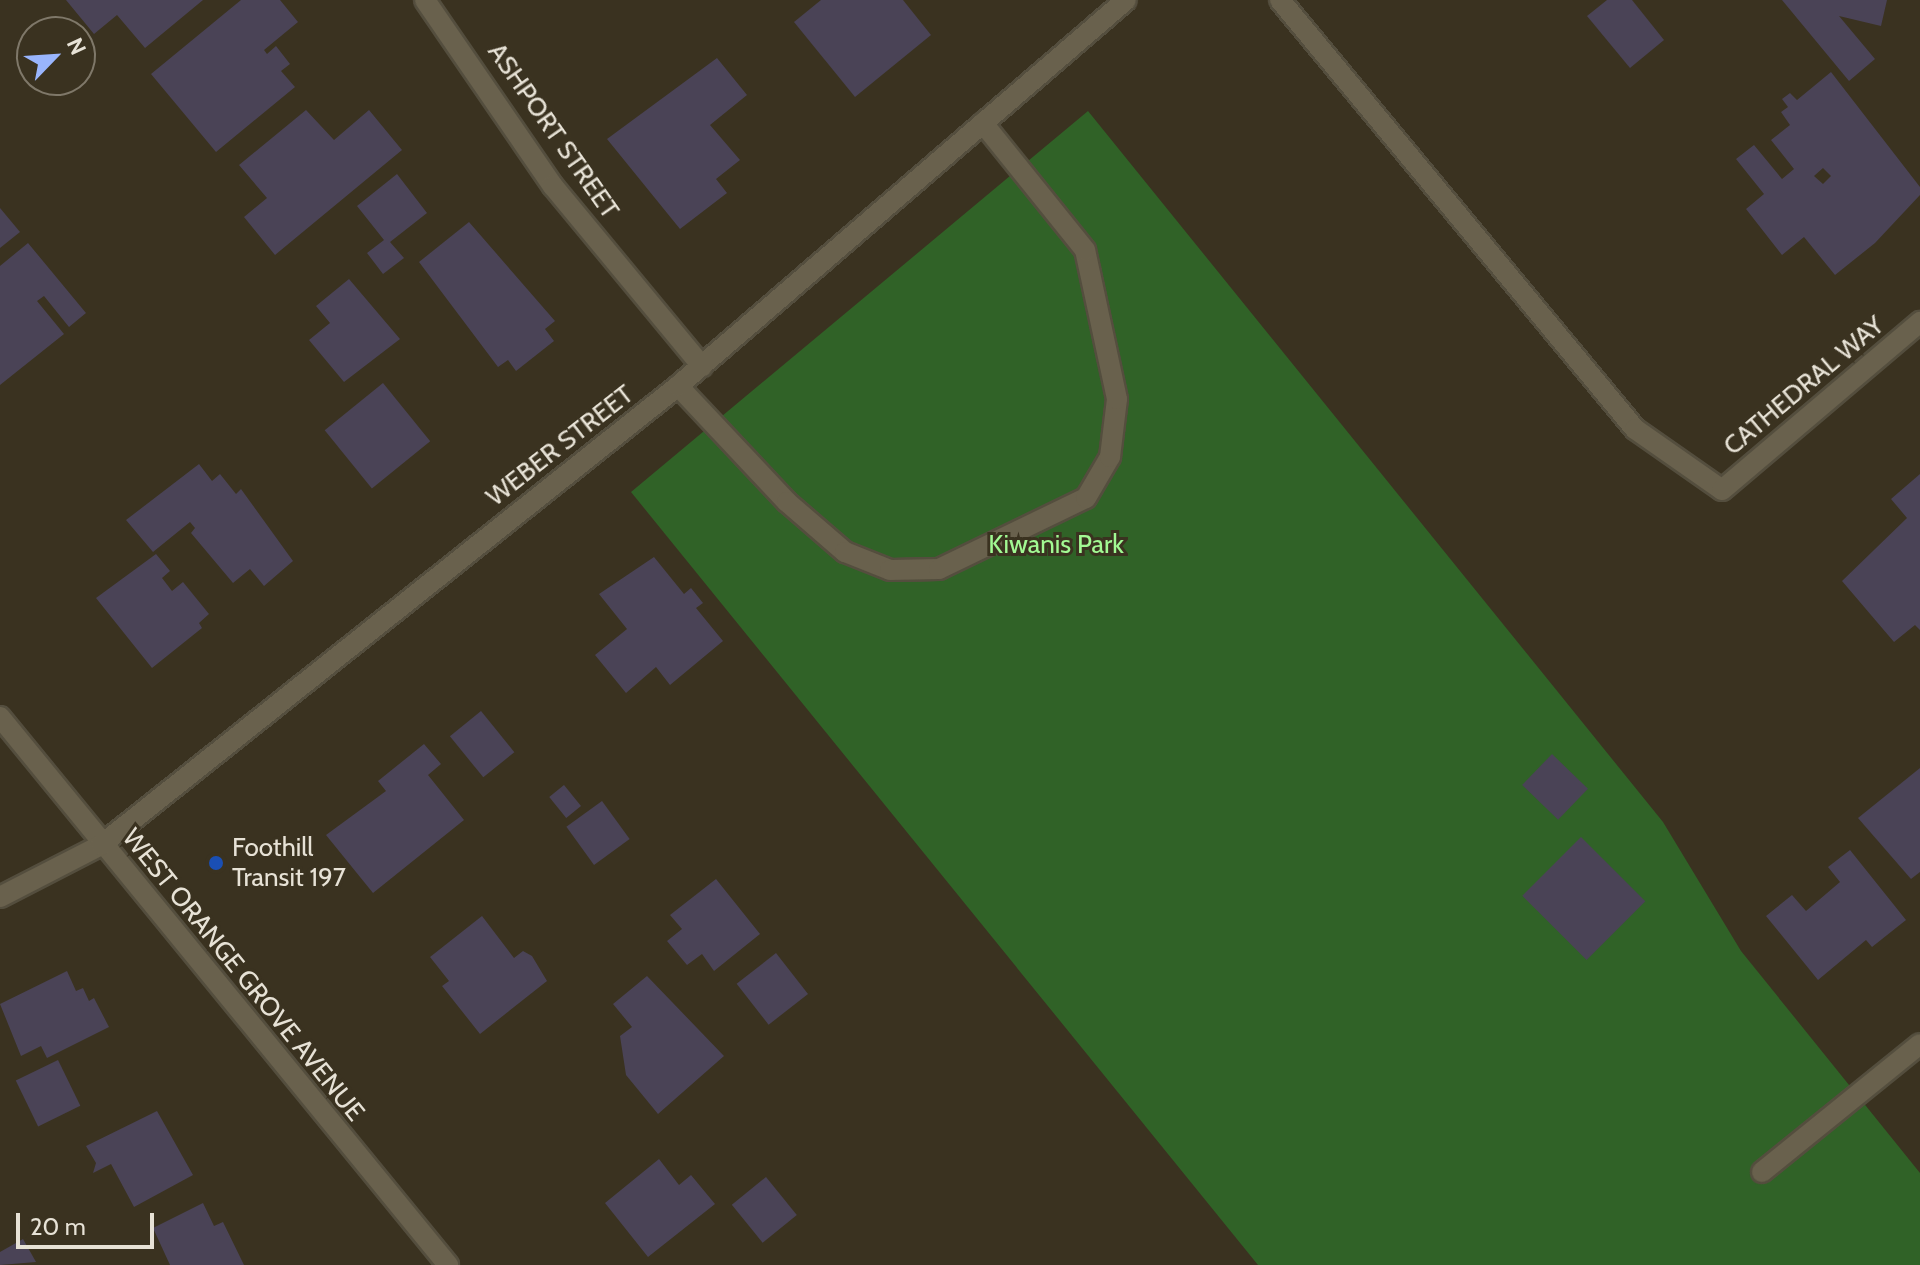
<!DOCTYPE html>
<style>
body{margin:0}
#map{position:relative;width:1920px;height:1265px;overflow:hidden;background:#3a3220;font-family:Cabin,sans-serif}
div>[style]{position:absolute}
.green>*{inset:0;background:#306227}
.building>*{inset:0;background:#4a4356;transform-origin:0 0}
.roads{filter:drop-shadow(2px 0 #544e3e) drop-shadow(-2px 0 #544e3e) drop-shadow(0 2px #544e3e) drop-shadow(0 -2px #544e3e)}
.minor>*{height:20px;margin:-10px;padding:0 10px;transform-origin:10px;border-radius:10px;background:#69614d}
.dots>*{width:22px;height:22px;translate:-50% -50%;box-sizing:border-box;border:4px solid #3a3220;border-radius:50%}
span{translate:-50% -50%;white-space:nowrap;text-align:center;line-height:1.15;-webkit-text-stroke:6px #3a3220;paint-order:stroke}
.street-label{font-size:26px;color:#e7e2d6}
.park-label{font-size:26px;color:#a2f993}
.poi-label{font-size:26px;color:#e7e2d6}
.left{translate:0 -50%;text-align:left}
.north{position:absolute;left:16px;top:16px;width:80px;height:80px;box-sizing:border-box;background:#3a3220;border:2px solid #7f7869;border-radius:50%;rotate:65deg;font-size:22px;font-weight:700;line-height:32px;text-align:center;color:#e7e2d6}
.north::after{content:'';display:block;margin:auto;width:28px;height:36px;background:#99b5fd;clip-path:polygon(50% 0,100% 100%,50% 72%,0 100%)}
.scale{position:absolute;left:16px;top:1213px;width:138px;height:36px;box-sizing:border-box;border:4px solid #e7e2d6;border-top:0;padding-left:10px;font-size:24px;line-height:28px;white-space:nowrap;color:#e7e2d6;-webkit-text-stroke:6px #3a3220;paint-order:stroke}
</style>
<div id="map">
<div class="green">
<div style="clip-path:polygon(1088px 111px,1663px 822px,1741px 951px,1920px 1173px,1920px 1265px,1258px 1265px,631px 492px)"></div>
</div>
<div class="building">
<div style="clip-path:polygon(66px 0,203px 0,145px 48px,117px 15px,94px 34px)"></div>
<div style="clip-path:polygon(241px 0,280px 0,298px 22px,264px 50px,267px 54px,276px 46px,290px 64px,281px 71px,295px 87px,216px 152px,151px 74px)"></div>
<div style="clip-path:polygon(821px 0,903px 0,931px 35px,855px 97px,794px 22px)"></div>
<div style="clip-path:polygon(1607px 0,1632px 0,1664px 40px,1630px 68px,1587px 16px)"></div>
<div style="clip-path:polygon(1782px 0,1887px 0,1881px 26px,1839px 16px,1875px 59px,1849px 81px)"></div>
<div style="clip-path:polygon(717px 58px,747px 95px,710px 125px,740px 160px,716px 179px,727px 193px,680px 229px,607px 139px)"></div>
<div style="clip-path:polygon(evenodd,1831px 72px,1920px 187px,1920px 195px,1875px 243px,1835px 275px,1804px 237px,1782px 255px,1746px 209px,1764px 194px,1736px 159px,1754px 145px,1782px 179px,1794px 169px,1771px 140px,1790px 125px,1781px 112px,1788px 107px,1782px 99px,1790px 93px,1797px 100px,1831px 72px,1823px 168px,1831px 176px,1823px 184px,1814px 176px,1823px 168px)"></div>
<div style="clip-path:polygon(306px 110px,334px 140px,369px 110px,402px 150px,275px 255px,244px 217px,267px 198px,239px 165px)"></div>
<div style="clip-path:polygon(397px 174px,427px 213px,390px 242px,404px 258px,383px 274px,367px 253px,384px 240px,357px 206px)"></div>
<div style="clip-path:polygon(0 208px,20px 232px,0 248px)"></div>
<div style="clip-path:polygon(469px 222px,555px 321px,545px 329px,554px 341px,516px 371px,508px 360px,498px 367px,419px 262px)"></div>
<div style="clip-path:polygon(28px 243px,86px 313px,69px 327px,44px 296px,37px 301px,64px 334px,0 385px,0 266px)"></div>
<div style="clip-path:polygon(349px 279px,400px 339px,344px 382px,309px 340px,330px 323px,316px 306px)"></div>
<div style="left:383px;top:383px;width:75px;height:75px;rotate:51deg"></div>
<div style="clip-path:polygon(199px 464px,212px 481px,220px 474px,236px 494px,241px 489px,293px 561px,264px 586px,250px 569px,233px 583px,191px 533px,195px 528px,190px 522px,153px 552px,126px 520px)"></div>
<div style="clip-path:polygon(1920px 474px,1920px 630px,1915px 625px,1894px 642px,1842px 581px,1907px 518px,1891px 499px)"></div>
<div style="clip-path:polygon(156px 554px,170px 571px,162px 578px,172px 591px,183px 582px,209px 614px,199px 623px,202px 628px,152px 668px,96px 598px)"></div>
<div style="clip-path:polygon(654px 557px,684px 594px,691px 588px,703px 603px,696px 608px,723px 641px,670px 685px,656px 667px,626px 693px,595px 655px,627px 629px,599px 594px)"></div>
<div style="left:481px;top:711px;width:53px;height:40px;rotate:51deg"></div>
<div style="clip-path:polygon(424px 744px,441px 764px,428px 775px,464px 820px,373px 893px,326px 835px,386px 791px,378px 781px)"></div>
<div style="left:1552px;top:754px;width:50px;height:43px;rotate:44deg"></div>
<div style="clip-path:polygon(1920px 768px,1920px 872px,1911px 879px,1858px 818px)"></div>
<div style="left:564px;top:785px;width:27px;height:19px;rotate:51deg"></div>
<div style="left:602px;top:801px;width:47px;height:44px;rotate:54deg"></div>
<div style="left:1581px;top:837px;width:91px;height:83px;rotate:45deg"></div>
<div style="clip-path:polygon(1850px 850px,1906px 920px,1872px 947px,1866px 940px,1818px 980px,1766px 916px,1792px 895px,1806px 911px,1840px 882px,1828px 867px)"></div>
<div style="clip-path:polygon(716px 879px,760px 934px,714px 971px,702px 954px,687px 965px,667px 941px,682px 929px,670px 915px)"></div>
<div style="clip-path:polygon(482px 916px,514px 958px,523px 951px,532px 956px,547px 981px,480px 1034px,442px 986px,449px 981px,430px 957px)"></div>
<div style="left:776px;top:953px;width:52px;height:50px;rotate:52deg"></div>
<div style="clip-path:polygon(67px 971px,76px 991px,83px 988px,89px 1001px,94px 998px,109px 1027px,47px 1058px,41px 1046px,21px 1056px,0 1004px)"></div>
<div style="clip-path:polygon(647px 976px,724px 1056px,658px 1114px,626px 1075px,620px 1036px,632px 1027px,613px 1004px)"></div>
<div style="left:58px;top:1060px;width:51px;height:47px;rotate:64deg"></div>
<div style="clip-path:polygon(157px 1111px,193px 1175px,134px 1207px,111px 1164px,93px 1173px,96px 1163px,86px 1146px)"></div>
<div style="clip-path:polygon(659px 1159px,679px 1185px,691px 1175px,715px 1204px,648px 1257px,605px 1203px)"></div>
<div style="left:766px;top:1177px;width:49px;height:44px;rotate:51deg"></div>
<div style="clip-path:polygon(203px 1203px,214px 1226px,223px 1222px,244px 1265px,170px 1265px,153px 1228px)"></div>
<div style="clip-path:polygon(23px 1239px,36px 1262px,0 1265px,0 1252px)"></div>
</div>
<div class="roads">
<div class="minor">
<div style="left:425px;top:0;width:226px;rotate:55.5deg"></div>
<div style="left:553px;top:186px;width:234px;rotate:50.4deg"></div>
<div style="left:1280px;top:0;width:557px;rotate:50.39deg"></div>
<div style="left:1635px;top:429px;width:106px;rotate:35deg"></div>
<div style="left:1722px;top:490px;width:260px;rotate:-40.3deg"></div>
<div style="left:678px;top:386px;width:159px;rotate:46.8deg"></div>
<div style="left:787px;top:502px;width:77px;rotate:40.8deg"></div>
<div style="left:845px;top:552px;width:48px;rotate:21.8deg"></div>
<div style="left:890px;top:570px;width:49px;rotate:-1.2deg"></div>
<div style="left:939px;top:569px;width:163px;rotate:-25.8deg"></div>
<div style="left:1086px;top:498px;width:48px;rotate:-59.7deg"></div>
<div style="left:1110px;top:457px;width:58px;rotate:-83.1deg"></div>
<div style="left:1117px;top:399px;width:152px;rotate:-102.1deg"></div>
<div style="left:1085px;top:250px;width:163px;rotate:-128.8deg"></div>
<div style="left:0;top:717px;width:708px;rotate:50.73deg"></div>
<div style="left:0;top:897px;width:114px;rotate:-27.2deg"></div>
<div style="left:101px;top:845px;width:737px;rotate:-38.5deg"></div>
<div style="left:678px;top:386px;width:591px;rotate:-40.75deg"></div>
<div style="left:1762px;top:1172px;width:203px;rotate:-39deg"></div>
</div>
</div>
<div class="dots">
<div style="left:216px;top:863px;background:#1a4fb4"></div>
</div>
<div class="street-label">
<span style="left:553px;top:131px;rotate:55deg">ASHPORT STREET</span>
<span style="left:1804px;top:386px;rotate:-40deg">CATHEDRAL WAY</span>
<span style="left:560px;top:446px;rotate:-38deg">WEBER STREET</span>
<span style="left:243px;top:975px;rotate:51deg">WEST ORANGE GROVE AVENUE</span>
</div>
<div class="park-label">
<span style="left:1056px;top:545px">Kiwanis Park</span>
</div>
<div class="poi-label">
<span class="left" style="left:232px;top:863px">Foothill<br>Transit 197</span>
</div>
<div class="north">N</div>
<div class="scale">20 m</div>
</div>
